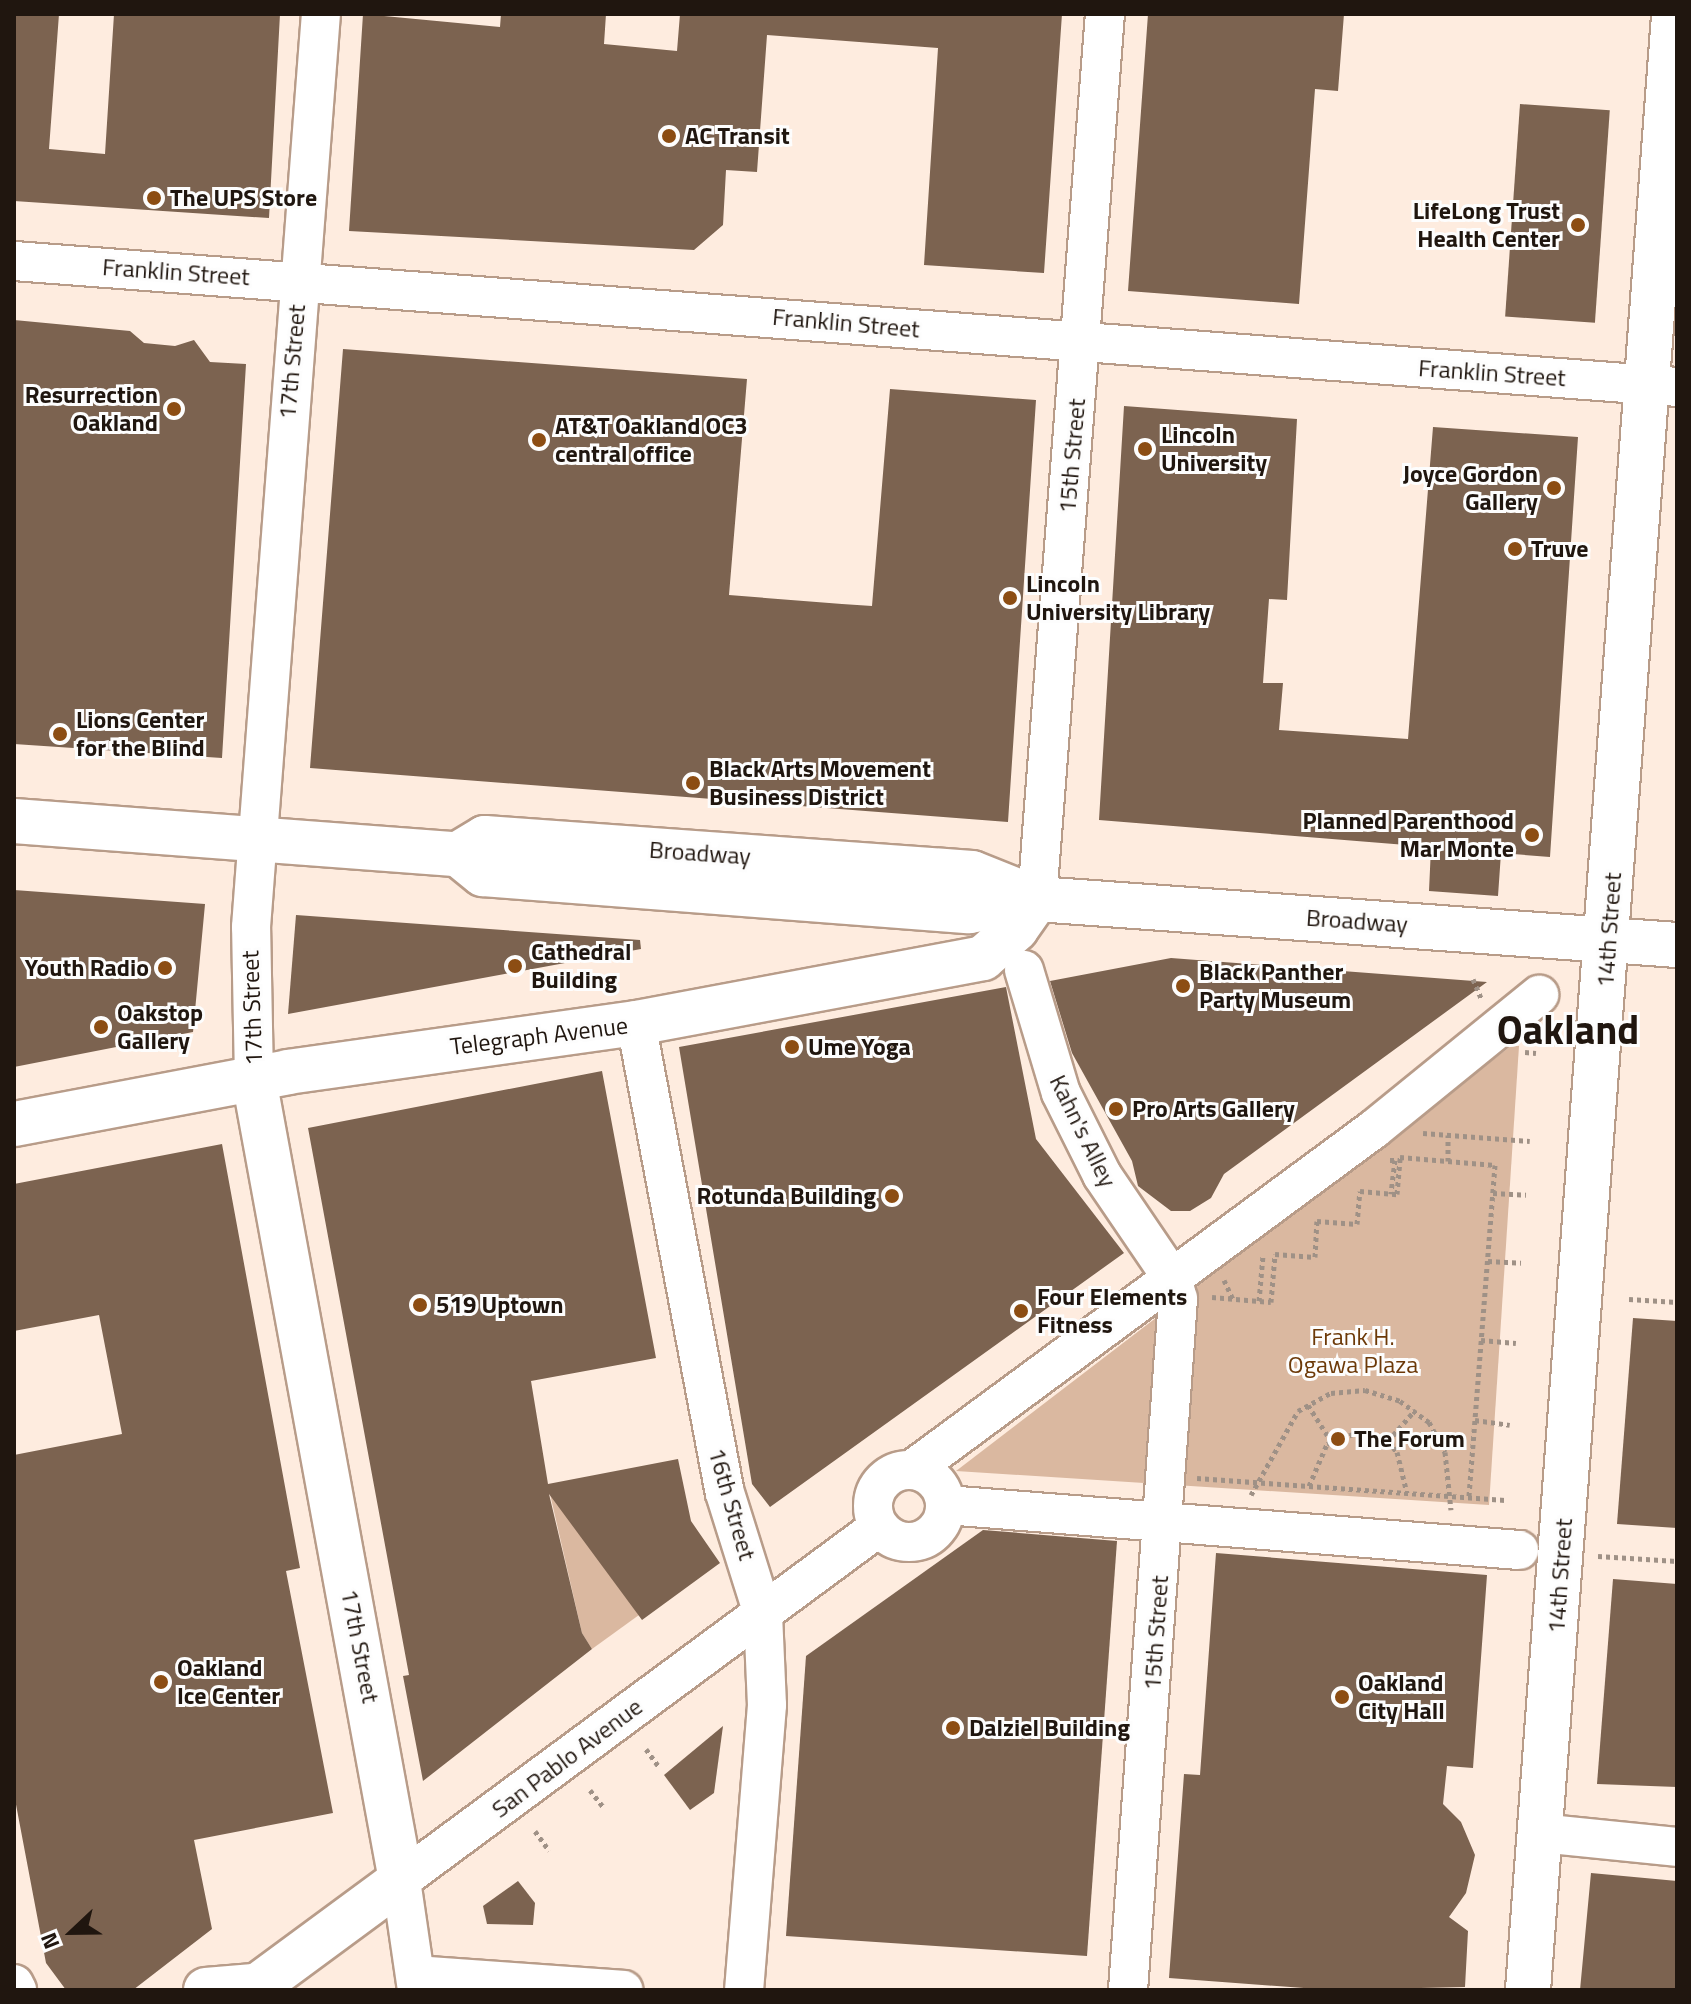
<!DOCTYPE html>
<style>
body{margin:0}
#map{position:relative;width:1691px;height:2004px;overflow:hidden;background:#feecdf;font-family:"Titillium Web",sans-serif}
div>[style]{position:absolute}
.green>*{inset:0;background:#dab8a0}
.building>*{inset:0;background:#7c6350;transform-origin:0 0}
.path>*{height:5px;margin-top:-2.5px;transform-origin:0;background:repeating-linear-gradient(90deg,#9f9186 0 4px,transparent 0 8px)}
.roads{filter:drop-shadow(2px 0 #b89c89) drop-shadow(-2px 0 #b89c89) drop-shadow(0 2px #b89c89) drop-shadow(0 -2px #b89c89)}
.minor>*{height:38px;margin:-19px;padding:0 19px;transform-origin:19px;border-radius:19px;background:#fff}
.minor>.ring{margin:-19px;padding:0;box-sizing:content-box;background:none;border:38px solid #fff;border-radius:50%}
.major>*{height:44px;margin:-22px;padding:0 22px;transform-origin:22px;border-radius:22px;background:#fff}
.dots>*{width:22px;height:22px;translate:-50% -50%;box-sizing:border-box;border:4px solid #fdfdfd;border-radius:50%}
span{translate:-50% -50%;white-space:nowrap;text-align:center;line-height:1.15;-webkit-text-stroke:6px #fdfdfd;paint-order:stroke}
.poi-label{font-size:24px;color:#20160f;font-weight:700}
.left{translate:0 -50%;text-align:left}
.right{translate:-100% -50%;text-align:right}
.street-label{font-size:24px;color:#20160f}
.park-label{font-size:24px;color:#6c3908}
.town-label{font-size:40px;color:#20160f;font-weight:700}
.frame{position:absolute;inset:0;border:16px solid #20160f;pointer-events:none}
.north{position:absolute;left:32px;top:1892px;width:80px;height:80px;-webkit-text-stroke:6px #fdfdfd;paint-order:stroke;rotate:248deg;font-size:22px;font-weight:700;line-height:32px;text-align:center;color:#20160f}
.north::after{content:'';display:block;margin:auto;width:28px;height:36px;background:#20160f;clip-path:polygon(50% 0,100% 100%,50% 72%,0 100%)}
</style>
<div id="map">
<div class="green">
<div style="clip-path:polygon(1511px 1046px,1519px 1046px,1489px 1505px,956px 1471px)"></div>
<div style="clip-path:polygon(550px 1494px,639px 1615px,592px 1649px,582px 1633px)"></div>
</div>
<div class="building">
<div style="clip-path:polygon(14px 14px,59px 14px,49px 149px,105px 154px,114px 14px,280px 14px,269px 218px,14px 201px)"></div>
<div style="clip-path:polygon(363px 14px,500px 27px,501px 14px,606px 14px,604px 44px,677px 51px,680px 14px,1062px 14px,1044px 273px,924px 265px,938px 48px,767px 35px,757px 172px,726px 170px,723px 225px,694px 250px,349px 231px)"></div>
<div style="clip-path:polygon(1148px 14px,1344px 14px,1338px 91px,1315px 89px,1299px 304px,1128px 291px)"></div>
<div style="left:1520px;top:104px;width:90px;height:213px;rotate:4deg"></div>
<div style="clip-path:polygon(14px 320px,130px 331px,144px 343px,175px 346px,194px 340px,210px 362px,246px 364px,222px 758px,14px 744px)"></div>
<div style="clip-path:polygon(343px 349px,747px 379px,729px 595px,842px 604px,872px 606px,890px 389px,1036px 400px,1008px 822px,310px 768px)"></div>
<div style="clip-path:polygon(1124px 406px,1297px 419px,1287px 600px,1269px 599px,1263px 683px,1283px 683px,1279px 730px,1408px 739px,1433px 427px,1578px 437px,1550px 857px,1501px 853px,1498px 896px,1429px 891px,1431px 847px,1099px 820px)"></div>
<div style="clip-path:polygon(14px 890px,205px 904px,193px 1032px,14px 1067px)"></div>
<div style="clip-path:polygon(296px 915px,640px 940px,641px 949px,288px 1014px)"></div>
<div style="clip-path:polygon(1171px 958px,1487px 982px,1224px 1174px,1211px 1198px,1190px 1211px,1171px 1211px,1138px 1186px,1132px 1161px,1072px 1053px,1050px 981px)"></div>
<div style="clip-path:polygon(1006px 987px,1036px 1139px,1124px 1253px,770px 1507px,752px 1484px,679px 1047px)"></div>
<div style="clip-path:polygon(602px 1071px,656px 1358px,531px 1381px,548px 1484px,678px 1459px,691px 1521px,720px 1563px,642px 1620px,549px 1494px,582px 1633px,592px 1649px,423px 1781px,403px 1676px,409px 1675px,308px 1128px)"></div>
<div style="clip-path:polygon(222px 1144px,300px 1568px,286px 1571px,333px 1813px,194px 1840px,212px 1929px,133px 1990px,66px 1990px,46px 1963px,14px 1794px,14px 1455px,122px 1434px,99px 1315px,14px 1331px,14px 1184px)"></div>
<div style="clip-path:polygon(1633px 1318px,1677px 1321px,1677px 1528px,1617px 1524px)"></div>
<div style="clip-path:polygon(983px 1530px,1117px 1541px,1087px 1956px,786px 1936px,806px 1656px)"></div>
<div style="clip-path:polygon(1216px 1553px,1487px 1575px,1473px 1768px,1447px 1766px,1443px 1804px,1461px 1822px,1475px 1855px,1466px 1893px,1449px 1917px,1468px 1931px,1465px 1987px,1331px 1990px,1169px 1978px,1184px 1774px,1200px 1775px)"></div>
<div style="clip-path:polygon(1613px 1579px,1677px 1584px,1677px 1787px,1597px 1784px)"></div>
<div style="clip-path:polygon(723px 1726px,714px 1793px,690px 1810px,664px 1775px)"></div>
<div style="clip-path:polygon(1591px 1873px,1677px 1881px,1677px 1990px,1580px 1990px)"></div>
<div style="clip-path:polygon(518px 1881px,535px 1903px,533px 1925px,487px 1924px,483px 1906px)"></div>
</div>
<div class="path">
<div style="left:1473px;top:979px;width:23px;rotate:67deg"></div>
<div style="left:1525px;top:1052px;width:11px;rotate:5deg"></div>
<div style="left:1423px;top:1133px;width:107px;rotate:4.3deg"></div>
<div style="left:1390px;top:1160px;width:5px"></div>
<div style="left:1395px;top:1160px;width:34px;rotate:97deg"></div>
<div style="left:1448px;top:1161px;width:26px;rotate:-90deg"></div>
<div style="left:1493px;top:1193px;width:33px;rotate:3deg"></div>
<div style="left:1488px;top:1261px;width:33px;rotate:3deg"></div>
<div style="left:1224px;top:1280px;width:21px;rotate:65deg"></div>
<div style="left:1212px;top:1297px;width:59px;rotate:4.8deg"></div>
<div style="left:1271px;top:1302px;width:48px;rotate:-85.2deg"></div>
<div style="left:1275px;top:1254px;width:40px;rotate:4.3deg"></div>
<div style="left:1315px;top:1257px;width:36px;rotate:-87deg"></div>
<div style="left:1317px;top:1221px;width:40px;rotate:4.3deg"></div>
<div style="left:1357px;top:1224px;width:33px;rotate:-85deg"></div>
<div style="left:1360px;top:1191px;width:37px;rotate:5deg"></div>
<div style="left:1397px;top:1194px;width:37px;rotate:-85deg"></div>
<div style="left:1400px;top:1157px;width:95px;rotate:4.8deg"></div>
<div style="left:1495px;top:1165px;width:334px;rotate:94.5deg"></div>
<div style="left:1629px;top:1299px;width:48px;rotate:3.6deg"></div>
<div style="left:1259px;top:1301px;width:46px;rotate:-85deg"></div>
<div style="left:1481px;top:1340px;width:35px;rotate:5deg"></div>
<div style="left:1308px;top:1405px;width:43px;rotate:57.4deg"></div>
<div style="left:1475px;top:1420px;width:35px;rotate:8deg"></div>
<div style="left:1388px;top:1441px;width:41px;rotate:-48.9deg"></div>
<div style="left:1197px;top:1478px;width:309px;rotate:4.1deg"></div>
<div style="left:1309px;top:1486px;width:46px;rotate:-66.8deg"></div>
<div style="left:1327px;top:1444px;width:33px;rotate:-21deg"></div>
<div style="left:1358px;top:1432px;width:31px;rotate:17deg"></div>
<div style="left:1388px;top:1441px;width:14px;rotate:51deg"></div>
<div style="left:1397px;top:1452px;width:42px;rotate:76.3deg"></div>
<div style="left:1251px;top:1495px;width:96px;rotate:-60.8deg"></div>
<div style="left:1298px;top:1411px;width:38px;rotate:-29deg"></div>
<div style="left:1331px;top:1393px;width:34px;rotate:-5deg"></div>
<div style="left:1365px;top:1390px;width:37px;rotate:17deg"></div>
<div style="left:1400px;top:1401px;width:36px;rotate:36deg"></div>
<div style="left:1429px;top:1422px;width:34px;rotate:62deg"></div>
<div style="left:1445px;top:1452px;width:58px;rotate:84.1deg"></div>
<div style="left:1598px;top:1556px;width:79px;rotate:3.6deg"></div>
<div style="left:646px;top:1749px;width:22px;rotate:54deg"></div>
<div style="left:590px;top:1790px;width:23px;rotate:52deg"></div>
<div style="left:535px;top:1831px;width:24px;rotate:54deg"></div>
</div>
<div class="roads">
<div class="minor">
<div style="left:14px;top:261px;width:1668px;rotate:4.33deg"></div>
<div style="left:1037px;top:899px;width:888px;rotate:-85.61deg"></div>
<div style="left:1024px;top:970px;width:128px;rotate:73.3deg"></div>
<div style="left:1061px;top:1093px;width:92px;rotate:63.4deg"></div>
<div style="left:1102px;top:1175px;width:125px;rotate:55.8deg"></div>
<div style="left:1172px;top:1278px;width:22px;rotate:74deg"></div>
<div style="left:1178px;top:1299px;width:693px;rotate:94.14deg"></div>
<div style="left:636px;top:1023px;width:478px;rotate:79.3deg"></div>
<div style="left:725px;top:1493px;width:127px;rotate:72.6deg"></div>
<div style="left:763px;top:1614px;width:91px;rotate:87.5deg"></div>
<div style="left:767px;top:1705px;width:286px;rotate:94.6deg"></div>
<div style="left:254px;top:1079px;width:152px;rotate:-91.1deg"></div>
<div style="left:251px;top:927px;width:916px;rotate:-85.62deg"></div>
<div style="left:913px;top:1469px;width:573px;rotate:-36.41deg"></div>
<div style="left:1374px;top:1129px;width:213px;rotate:-39.1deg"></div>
<div class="ring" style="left:873px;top:1470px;width:34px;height:34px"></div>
<div style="left:946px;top:1505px;width:575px;rotate:4.49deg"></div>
<div style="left:1540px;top:1833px;width:138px;rotate:5.8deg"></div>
<div style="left:416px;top:1975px;width:208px;rotate:4.1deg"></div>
<div style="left:14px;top:1984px;width:7px;rotate:63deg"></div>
<div style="left:417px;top:1990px;width:111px;rotate:-98.3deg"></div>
<div style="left:401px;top:1880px;width:594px;rotate:-36.45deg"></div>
</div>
<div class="major">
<div style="left:14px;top:821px;width:445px;rotate:4.3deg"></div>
<div style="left:458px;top:854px;width:31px;rotate:-31deg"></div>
<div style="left:485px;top:838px;width:488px;rotate:4.1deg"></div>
<div style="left:972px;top:873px;width:70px;rotate:21.8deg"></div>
<div style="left:458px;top:854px;width:32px;rotate:39deg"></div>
<div style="left:483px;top:874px;width:487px;rotate:4.4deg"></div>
<div style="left:969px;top:911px;width:69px;rotate:-10deg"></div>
<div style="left:1037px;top:899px;width:642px;rotate:4.11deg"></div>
<div style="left:14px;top:1124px;width:279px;rotate:-10.7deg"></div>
<div style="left:288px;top:1072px;width:351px;rotate:-8deg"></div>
<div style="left:636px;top:1023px;width:353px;rotate:-10.6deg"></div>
<div style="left:983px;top:958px;width:44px;rotate:-41.3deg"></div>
<div style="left:1016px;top:929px;width:37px;rotate:-55deg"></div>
<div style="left:206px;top:1990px;width:48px;rotate:-4.8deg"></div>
<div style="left:252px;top:1990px;width:185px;rotate:-36.4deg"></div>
<div style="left:401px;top:1880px;width:814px;rotate:-100.4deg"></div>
<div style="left:1528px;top:1990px;width:1981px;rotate:-85.77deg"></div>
</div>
</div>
<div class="dots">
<div style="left:669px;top:136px;background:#8c4d13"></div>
<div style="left:154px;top:198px;background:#8c4d13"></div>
<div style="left:1578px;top:225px;background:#8c4d13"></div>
<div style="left:174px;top:409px;background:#8c4d13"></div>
<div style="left:539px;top:440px;background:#8c4d13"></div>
<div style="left:1145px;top:449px;background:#8c4d13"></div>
<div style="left:1554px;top:488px;background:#8c4d13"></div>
<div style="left:1515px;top:549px;background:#8c4d13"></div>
<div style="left:1010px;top:598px;background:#8c4d13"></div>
<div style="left:60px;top:734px;background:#8c4d13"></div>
<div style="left:693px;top:783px;background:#8c4d13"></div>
<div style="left:1532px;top:835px;background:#8c4d13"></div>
<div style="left:515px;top:966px;background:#8c4d13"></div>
<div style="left:165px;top:968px;background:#8c4d13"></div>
<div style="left:1183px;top:986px;background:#8c4d13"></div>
<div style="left:101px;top:1027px;background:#8c4d13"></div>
<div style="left:792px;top:1047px;background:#8c4d13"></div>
<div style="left:1116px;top:1109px;background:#8c4d13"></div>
<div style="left:892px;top:1196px;background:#8c4d13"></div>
<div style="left:420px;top:1305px;background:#8c4d13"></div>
<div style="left:1021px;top:1311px;background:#8c4d13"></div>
<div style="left:1338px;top:1439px;background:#8c4d13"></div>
<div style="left:161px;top:1682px;background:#8c4d13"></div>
<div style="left:1342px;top:1697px;background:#8c4d13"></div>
<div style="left:953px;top:1728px;background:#8c4d13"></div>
</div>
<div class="poi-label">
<span class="left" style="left:685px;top:136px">AC Transit</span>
<span class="left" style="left:170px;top:198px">The UPS Store</span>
<span class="right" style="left:1560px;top:225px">LifeLong Trust<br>Health Center</span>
<span class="right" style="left:158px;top:409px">Resurrection<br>Oakland</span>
<span class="left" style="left:555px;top:440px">AT&amp;T Oakland OC3<br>central office</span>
<span class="left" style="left:1161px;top:449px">Lincoln<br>University</span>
<span class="right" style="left:1538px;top:488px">Joyce Gordon<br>Gallery</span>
<span class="left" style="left:1531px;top:549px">Truve</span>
<span class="left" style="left:1026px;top:598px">Lincoln<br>University Library</span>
<span class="left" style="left:76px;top:734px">Lions Center<br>for the Blind</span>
<span class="left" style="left:709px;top:783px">Black Arts Movement<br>Business District</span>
<span class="right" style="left:1514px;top:835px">Planned Parenthood<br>Mar Monte</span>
<span class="left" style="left:531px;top:966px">Cathedral<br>Building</span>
<span class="right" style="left:149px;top:968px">Youth Radio</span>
<span class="left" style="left:1199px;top:986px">Black Panther<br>Party Museum</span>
<span class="left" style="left:117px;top:1027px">Oakstop<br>Gallery</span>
<span class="left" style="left:808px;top:1047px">Ume Yoga</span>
<span class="left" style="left:1132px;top:1109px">Pro Arts Gallery</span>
<span class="right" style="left:876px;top:1196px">Rotunda Building</span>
<span class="left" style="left:1037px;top:1311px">Four Elements<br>Fitness</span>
<span class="left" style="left:436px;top:1305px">519 Uptown</span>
<span class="left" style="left:1354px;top:1439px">The Forum</span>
<span class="left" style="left:177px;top:1682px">Oakland<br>Ice Center</span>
<span class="left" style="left:1358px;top:1697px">Oakland<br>City Hall</span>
<span class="left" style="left:969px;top:1728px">Dalziel Building</span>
</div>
<div class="street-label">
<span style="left:176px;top:272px;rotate:4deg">Franklin Street</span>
<span style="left:846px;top:323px;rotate:5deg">Franklin Street</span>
<span style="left:292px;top:362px;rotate:-85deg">17th Street</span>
<span style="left:1492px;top:373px;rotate:4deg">Franklin Street</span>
<span style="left:1072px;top:456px;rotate:-85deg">15th Street</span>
<span style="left:700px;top:853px;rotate:4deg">Broadway</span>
<span style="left:1357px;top:921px;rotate:4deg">Broadway</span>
<span style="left:1609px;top:930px;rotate:-86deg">14th Street</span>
<span style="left:252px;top:1008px;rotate:-92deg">17th Street</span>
<span style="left:539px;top:1036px;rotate:-7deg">Telegraph Avenue</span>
<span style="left:1083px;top:1131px;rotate:64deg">Kahn's Alley</span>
<span style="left:732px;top:1504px;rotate:74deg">16th Street</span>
<span style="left:1560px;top:1576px;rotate:-86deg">14th Street</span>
<span style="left:1156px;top:1633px;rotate:-86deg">15th Street</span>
<span style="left:360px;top:1646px;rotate:79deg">17th Street</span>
<span style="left:567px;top:1758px;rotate:-37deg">San Pablo Avenue</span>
</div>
<div class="park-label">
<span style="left:1353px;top:1351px">Frank H.<br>Ogawa Plaza</span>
</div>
<div class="town-label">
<span style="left:1568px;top:1030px">Oakland</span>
</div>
<div class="frame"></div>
<div class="north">N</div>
</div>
